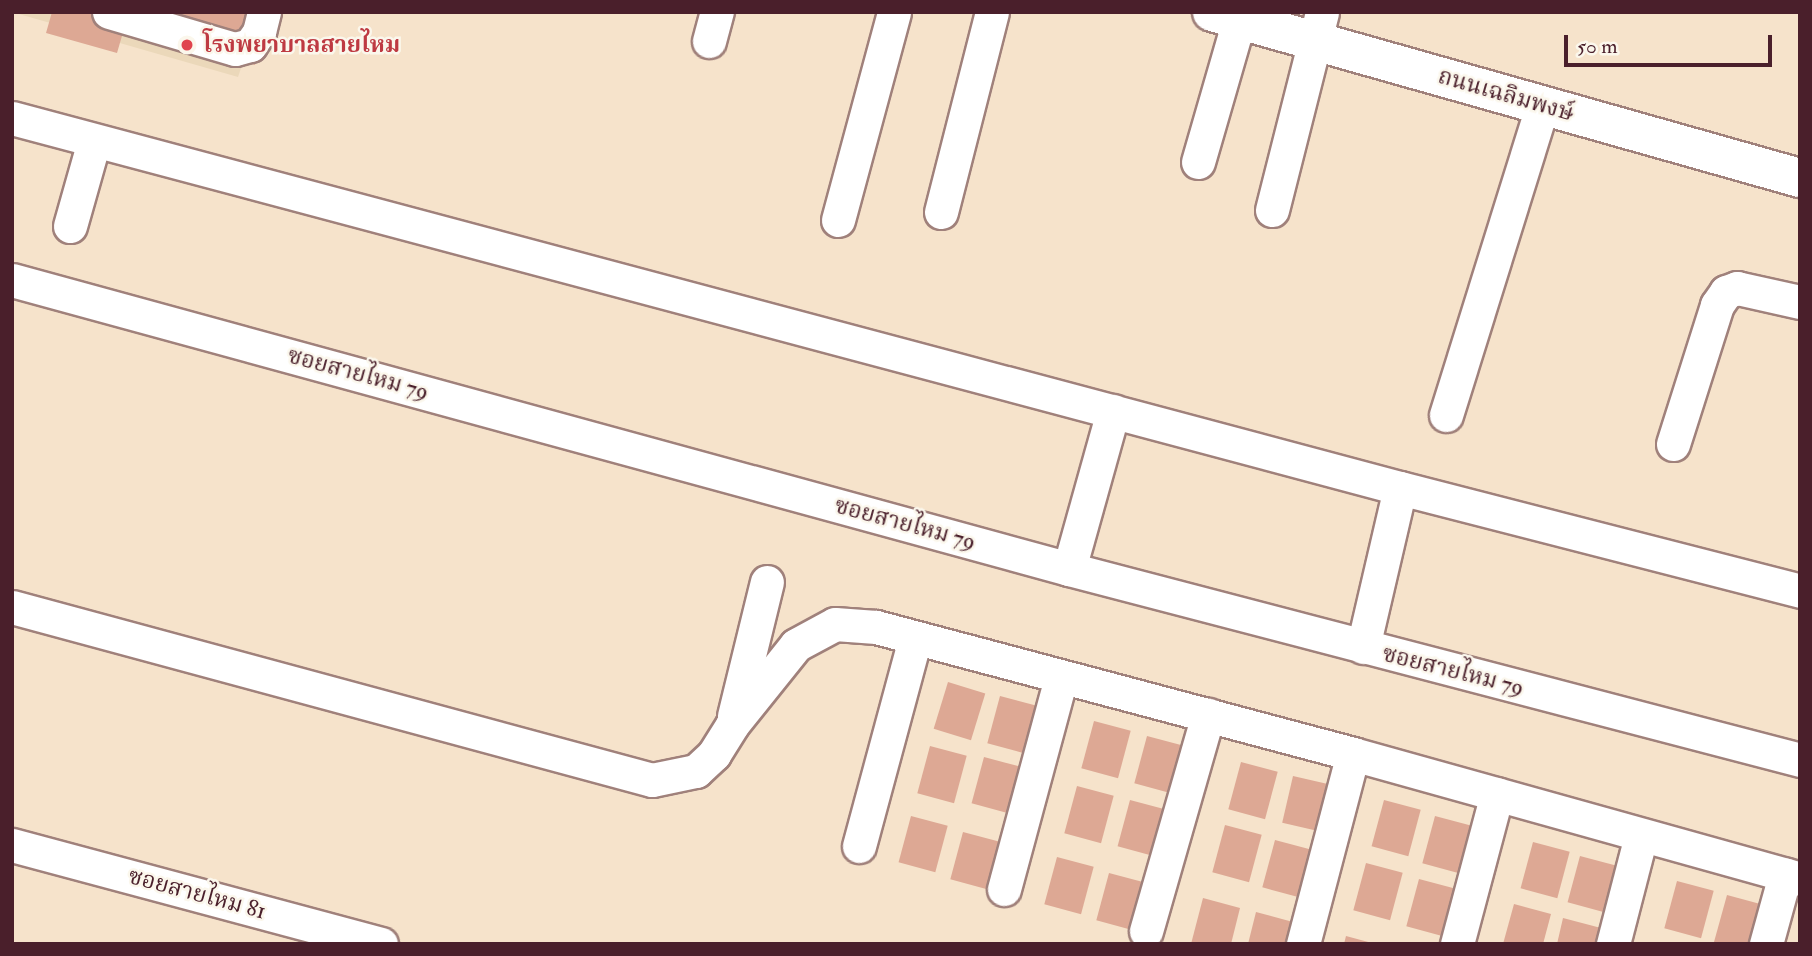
<!DOCTYPE html>
<meta charset="utf-8">
<style>
body{margin:0}
#map{position:relative;width:1812px;height:956px;overflow:hidden;background:#f6e3cb;font-family:"IM FELL Double Pica","Noto Serif Thai",serif}
div>[style]{position:absolute}
.built>*{inset:0;background:#ebd8ba}
.building>*{inset:0;background:#dda894;transform-origin:0 0}
.roads{filter:drop-shadow(2px 0 #a0817b) drop-shadow(-2px 0 #a0817b) drop-shadow(0 2px #a0817b) drop-shadow(0 -2px #a0817b)}
.minor>*{height:33px;margin:-16.5px;padding:0 16.5px;transform-origin:16.5px;border-radius:16.5px;background:#fff}
.major>*{height:38px;margin:-19px;padding:0 19px;transform-origin:19px;border-radius:19px;background:#fff}
.dots>*{width:19px;height:19px;translate:-50% -50%;box-sizing:border-box;border:4px solid #fbf7ec;border-radius:50%}
span{translate:-50% -50%;white-space:nowrap;text-align:center;line-height:1.15;-webkit-text-stroke:5px #fbf7ec;paint-order:stroke}
.health-label{font-size:23px;color:#be3a42;font-weight:700}
.left{translate:0 -50%;text-align:left}
.street-label{font-size:23px;color:#4a1f2b}
.frame{position:absolute;inset:0;border:14px solid #4a1f2b;pointer-events:none}
.scale{position:absolute;left:1564px;top:35px;width:208px;height:32px;box-sizing:border-box;border:4px solid #4a1f2b;border-top:0;padding-left:9px;font-size:21px;line-height:24px;white-space:nowrap;color:#4a1f2b;-webkit-text-stroke:5px #fbf7ec;paint-order:stroke}
</style>
<div id="map">
<div class="built">
<div style="clip-path:polygon(12px 12px,260px 12px,238px 77px)"></div>
</div>
<div class="building">
<div style="clip-path:polygon(52px 12px,269px 12px,255px 65px,124px 29px,117px 53px,46px 33px)"></div>
<div style="left:948px;top:682px;width:39px;height:49px;rotate:17deg"></div>
<div style="left:1000px;top:696px;width:38px;height:49px;rotate:15deg"></div>
<div style="left:1094px;top:721px;width:38px;height:49px;rotate:15deg"></div>
<div style="left:1147px;top:736px;width:38px;height:49px;rotate:15deg"></div>
<div style="left:930px;top:746px;width:38px;height:49px;rotate:15deg"></div>
<div style="left:984px;top:757px;width:38px;height:48px;rotate:15deg"></div>
<div style="left:1241px;top:762px;width:38px;height:49px;rotate:15deg"></div>
<div style="left:1293px;top:776px;width:39px;height:48px;rotate:13deg"></div>
<div style="left:1077px;top:786px;width:38px;height:49px;rotate:15deg"></div>
<div style="left:1130px;top:800px;width:38px;height:48px;rotate:15deg"></div>
<div style="left:1384px;top:800px;width:38px;height:48px;rotate:15deg"></div>
<div style="left:911px;top:816px;width:38px;height:48px;rotate:15deg"></div>
<div style="left:1435px;top:816px;width:38px;height:49px;rotate:15deg"></div>
<div style="left:1225px;top:825px;width:38px;height:49px;rotate:15deg"></div>
<div style="left:963px;top:832px;width:38px;height:49px;rotate:15deg"></div>
<div style="left:1275px;top:840px;width:38px;height:49px;rotate:15deg"></div>
<div style="left:1533px;top:842px;width:38px;height:48px;rotate:15deg"></div>
<div style="left:1580px;top:856px;width:38px;height:48px;rotate:15deg"></div>
<div style="left:1057px;top:857px;width:38px;height:49px;rotate:15deg"></div>
<div style="left:1366px;top:863px;width:38px;height:49px;rotate:15deg"></div>
<div style="left:1109px;top:873px;width:38px;height:49px;rotate:15deg"></div>
<div style="left:1419px;top:879px;width:38px;height:49px;rotate:15deg"></div>
<div style="left:1677px;top:881px;width:38px;height:49px;rotate:15deg"></div>
<div style="clip-path:polygon(1727px 895px,1764px 905px,1753px 944px,1714px 942px)"></div>
<div style="clip-path:polygon(1203px 898px,1240px 908px,1231px 944px,1191px 944px)"></div>
<div style="clip-path:polygon(1514px 904px,1551px 914px,1543px 944px,1503px 944px)"></div>
<div style="clip-path:polygon(1256px 912px,1293px 922px,1287px 944px,1248px 944px)"></div>
<div style="clip-path:polygon(1563px 918px,1601px 928px,1597px 944px,1557px 944px)"></div>
<div style="clip-path:polygon(1346px 936px,1372px 943px,1372px 944px,1344px 944px)"></div>
</div>
<div class="roads">
<div class="minor">
<div style="left:109px;top:12px;width:131px;rotate:16.4deg"></div>
<div style="left:235px;top:49px;width:16px;rotate:-15deg"></div>
<div style="left:250px;top:45px;width:16px;rotate:-55deg"></div>
<div style="left:259px;top:32px;width:21px;rotate:-76deg"></div>
<div style="left:709px;top:41px;width:30px;rotate:-75deg"></div>
<div style="left:12px;top:118px;width:1436px;rotate:14.93deg"></div>
<div style="left:1400px;top:488px;width:413px;rotate:14.4deg"></div>
<div style="left:1198px;top:162px;width:148px;rotate:-73.9deg"></div>
<div style="left:1272px;top:210px;width:204px;rotate:-75.8deg"></div>
<div style="left:941px;top:212px;width:206px;rotate:-75.7deg"></div>
<div style="left:838px;top:220px;width:215px;rotate:-74.9deg"></div>
<div style="left:70px;top:226px;width:88px;rotate:-74.2deg"></div>
<div style="left:12px;top:280px;width:1096px;rotate:15.29deg"></div>
<div style="left:1069px;top:569px;width:756px;rotate:14.64deg"></div>
<div style="left:1446px;top:415px;width:324px;rotate:-72.7deg"></div>
<div style="left:1673px;top:444px;width:146px;rotate:-72.4deg"></div>
<div style="left:1717px;top:305px;width:16px;rotate:-55deg"></div>
<div style="left:1726px;top:292px;width:12px;rotate:-20deg"></div>
<div style="left:1737px;top:288px;width:65px;rotate:12.5deg"></div>
<div style="left:1069px;top:569px;width:164px;rotate:-74.4deg"></div>
<div style="left:12px;top:607px;width:663px;rotate:15.13deg"></div>
<div style="left:652px;top:780px;width:45px;rotate:-11.6deg"></div>
<div style="left:696px;top:771px;width:25px;rotate:-43deg"></div>
<div style="left:714px;top:754px;width:34px;rotate:-58deg"></div>
<div style="left:732px;top:725px;width:102px;rotate:-51.3deg"></div>
<div style="left:796px;top:645px;width:44px;rotate:-28.3deg"></div>
<div style="left:835px;top:624px;width:41px;rotate:4.2deg"></div>
<div style="left:876px;top:627px;width:494px;rotate:14.9deg"></div>
<div style="left:1353px;top:754px;width:464px;rotate:15.6deg"></div>
<div style="left:1363px;top:647px;width:163px;rotate:-76.9deg"></div>
<div style="left:734px;top:716px;width:138px;rotate:-76.2deg"></div>
<div style="left:12px;top:845px;width:382px;rotate:15deg"></div>
<div style="left:859px;top:846px;width:214px;rotate:-74.9deg"></div>
<div style="left:1004px;top:889px;width:219px;rotate:-74.9deg"></div>
<div style="left:1146px;top:931px;width:225px;rotate:-74deg"></div>
<div style="left:1303px;top:944px;width:196px;rotate:-75.3deg"></div>
<div style="left:1457px;top:944px;width:155px;rotate:-75.1deg"></div>
<div style="left:1613px;top:944px;width:112px;rotate:-75.5deg"></div>
<div style="left:1766px;top:944px;width:72px;rotate:-74.6deg"></div>
</div>
<div class="major">
<div style="left:1212px;top:12px;width:611px;rotate:15.77deg"></div>
</div>
</div>
<div class="dots">
<div style="left:187px;top:45px;background:#e0444e"></div>
</div>
<div class="health-label">
<span class="left" style="left:203px;top:45px">โรงพยาบาลสายไหม</span>
</div>
<div class="street-label">
<span style="left:1506px;top:95px;rotate:16deg">ถนนเฉลิมพงษ์</span>
<span style="left:358px;top:374px;rotate:15deg">ซอยสายไหม 79</span>
<span style="left:905px;top:524px;rotate:15deg">ซอยสายไหม 79</span>
<span style="left:1453px;top:671px;rotate:14deg">ซอยสายไหม 79</span>
<span style="left:197px;top:894px;rotate:15deg">ซอยสายไหม 81</span>
</div>
<div class="frame"></div>
<div class="scale">50 m</div>
</div>
